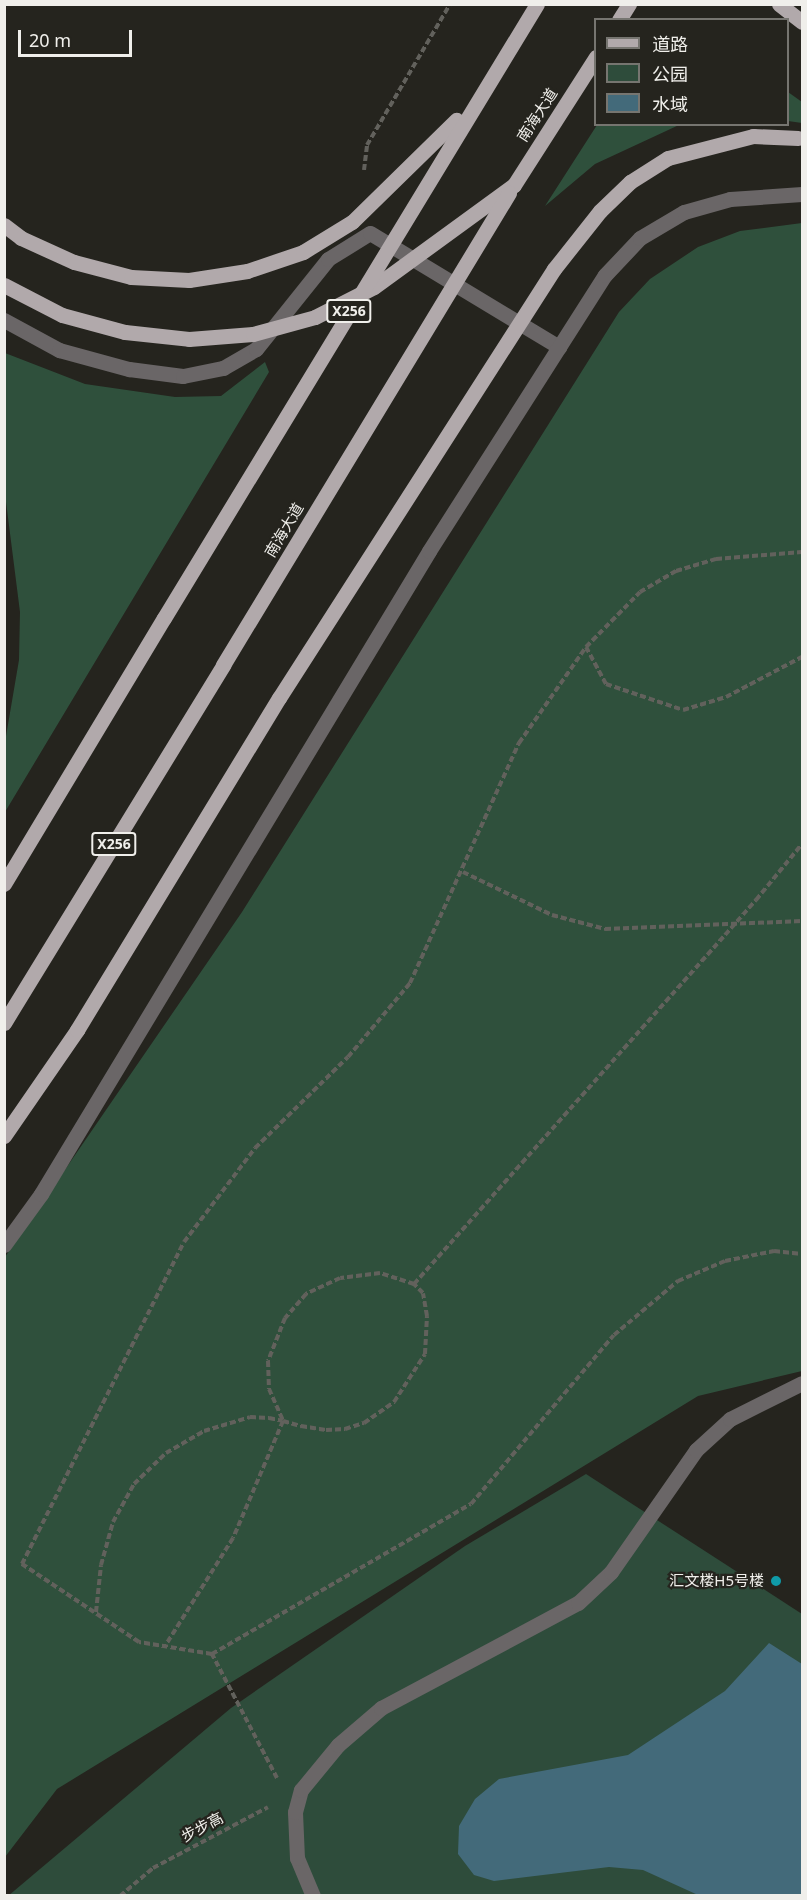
<!DOCTYPE html>
<meta charset="utf-8">
<style>
body{margin:0}
#map{position:relative;width:807px;height:1900px;overflow:hidden;background:#25241e;font-family:"Noto Sans","Noto Sans SC",sans-serif}
div>[style]{position:absolute}
.green>*{inset:0;background:#2e4c3b}
.forest>*{inset:0;background:#2f503c}
.water>*{inset:0;background:#436a7a}
.path>*{height:4px;margin-top:-2px;transform-origin:0;background:repeating-linear-gradient(90deg,#62615c 0 6px,transparent 0 9px)}
.lane>*{height:15px;margin:-7.5px;padding:0 7.5px;transform-origin:7.5px;border-radius:7.5px;background:#6a6667}
.street>*{height:15px;margin:-7.5px;padding:0 7.5px;transform-origin:7.5px;border-radius:7.5px;background:#6a6667}
.primary>*{height:15px;margin:-7.5px;padding:0 7.5px;transform-origin:7.5px;border-radius:7.5px;background:#b1a9ab}
.path-bridge>*{height:4px;margin-top:-2px;transform-origin:0;background:repeating-linear-gradient(90deg,#62615c 0 6px,transparent 0 9px)}
.primary-bridge>*{height:15px;margin:-7.5px;padding:0 7.5px;transform-origin:7.5px;border-radius:7.5px;background:#b1a9ab}
.dots>*{width:16px;height:16px;translate:-50% -50%;box-sizing:border-box;border:3px solid #25241e;border-radius:50%}
span{translate:-50% -50%;white-space:nowrap;text-align:center;line-height:1.15;-webkit-text-stroke:4.5px #25241e;paint-order:stroke}
.shield-label span{padding:2px 4px;background:#25241e;border:2px solid;border-radius:4px;-webkit-text-stroke-width:0}
.shield-label{font-size:14px;color:#f0efeb;font-weight:700}
.street-label{font-size:15px;color:#f0efeb}
.poi-label{font-size:15px;color:#f0efeb}
.right{translate:-100% -50%;text-align:right}
.frame{position:absolute;inset:0;border:6px solid #f0efeb;pointer-events:none}
.legend{position:absolute;left:594px;top:18px;width:195px;height:108px;box-sizing:border-box;background:#25241e;border:2px solid #767570;margin:0;padding:8px 10px;list-style:none;font-size:18px;color:#f0efeb}
.legend li{display:flex;align-items:center;gap:12px;height:30px}
.legend b{width:30px;border:2px solid #767570}
.scale{position:absolute;left:18px;top:30px;width:114px;height:27px;box-sizing:border-box;border:3px solid #f0efeb;border-top:0;padding-left:8px;font-size:18px;line-height:21px;white-space:nowrap;color:#f0efeb;-webkit-text-stroke:4px #25241e;paint-order:stroke}
</style>
<div id="map">
<div class="green">
<div style="clip-path:polygon(586px 1474px,802px 1614px,802px 1895px,8px 1896px,231px 1708px,465px 1546px)"></div>
</div>
<div class="forest">
<div style="clip-path:polygon(788px 92px,802px 102px,802px 123px,788px 121px)"></div>
<div style="clip-path:polygon(597px 125px,679px 125px,595px 164px,545px 206px)"></div>
<div style="clip-path:polygon(802px 223px,802px 1371px,698px 1396px,57px 1789px,5px 1857px,5px 1257px,242px 912px,619px 312px,650px 279px,698px 247px,740px 231px)"></div>
<div style="clip-path:polygon(5px 353px,85px 384px,175px 397px,221px 396px,265px 362px,269px 372px,5px 812px,5px 742px,19px 660px,20px 612px,5px 494px)"></div>
</div>
<div class="water">
<div style="clip-path:polygon(769px 1643px,802px 1664px,802px 1895px,698px 1895px,643px 1870px,609px 1867px,494px 1881px,474px 1875px,458px 1854px,459px 1826px,475px 1799px,499px 1779px,628px 1755px,725px 1691px)"></div>
</div>
<div class="path">
<div style="left:364px;top:170px;width:25px;rotate:-83deg"></div>
<div style="left:367px;top:145px;width:164px;rotate:-59.5deg"></div>
<div style="left:586px;top:647px;width:42px;rotate:61.6deg"></div>
<div style="left:606px;top:684px;width:81px;rotate:18.7deg"></div>
<div style="left:683px;top:710px;width:45px;rotate:-16.8deg"></div>
<div style="left:726px;top:697px;width:86px;rotate:-27.8deg"></div>
<div style="left:463px;top:872px;width:99px;rotate:25.8deg"></div>
<div style="left:552px;top:915px;width:55px;rotate:14.8deg"></div>
<div style="left:605px;top:929px;width:197px;rotate:-2.3deg"></div>
<div style="left:756px;top:900px;width:72px;rotate:-50.6deg"></div>
<div style="left:414px;top:1284px;width:467px;rotate:-48.3deg"></div>
<div style="left:96px;top:1612px;width:47px;rotate:-83.9deg"></div>
<div style="left:101px;top:1565px;width:45px;rotate:-74.4deg"></div>
<div style="left:113px;top:1522px;width:43px;rotate:-61.1deg"></div>
<div style="left:134px;top:1484px;width:45px;rotate:-44.1deg"></div>
<div style="left:166px;top:1453px;width:44px;rotate:-30.1deg"></div>
<div style="left:204px;top:1431px;width:48px;rotate:-16.9deg"></div>
<div style="left:250px;top:1417px;width:19px;rotate:3deg"></div>
<div style="left:269px;top:1418px;width:14px;rotate:12deg"></div>
<div style="left:283px;top:1421px;width:19px;rotate:16deg"></div>
<div style="left:301px;top:1426px;width:25px;rotate:9deg"></div>
<div style="left:326px;top:1430px;width:19px;rotate:-3deg"></div>
<div style="left:345px;top:1429px;width:20px;rotate:-18deg"></div>
<div style="left:364px;top:1423px;width:37px;rotate:-35deg"></div>
<div style="left:394px;top:1402px;width:57px;rotate:-57.1deg"></div>
<div style="left:425px;top:1354px;width:38px;rotate:-87deg"></div>
<div style="left:427px;top:1316px;width:23px;rotate:-100deg"></div>
<div style="left:423px;top:1293px;width:13px;rotate:-135deg"></div>
<div style="left:414px;top:1284px;width:36px;rotate:-162deg"></div>
<div style="left:380px;top:1273px;width:40px;rotate:172.9deg"></div>
<div style="left:340px;top:1278px;width:38px;rotate:155deg"></div>
<div style="left:306px;top:1294px;width:32px;rotate:131deg"></div>
<div style="left:285px;top:1318px;width:46px;rotate:111.6deg"></div>
<div style="left:268px;top:1361px;width:28px;rotate:88deg"></div>
<div style="left:269px;top:1389px;width:35px;rotate:66deg"></div>
<div style="left:283px;top:1421px;width:127px;rotate:113.1deg"></div>
<div style="left:233px;top:1538px;width:128px;rotate:122.2deg"></div>
<div style="left:212px;top:1654px;width:299px;rotate:-30.1deg"></div>
<div style="left:471px;top:1504px;width:221px;rotate:-49.8deg"></div>
<div style="left:614px;top:1335px;width:84px;rotate:-40.2deg"></div>
<div style="left:678px;top:1281px;width:51px;rotate:-23.1deg"></div>
<div style="left:725px;top:1261px;width:50px;rotate:-11.5deg"></div>
<div style="left:774px;top:1251px;width:28px;rotate:6deg"></div>
<div style="left:277px;top:1778px;width:140px;rotate:-117.7deg"></div>
<div style="left:212px;top:1654px;width:74px;rotate:-170.7deg"></div>
<div style="left:139px;top:1642px;width:141px;rotate:-146.3deg"></div>
<div style="left:22px;top:1564px;width:360px;rotate:-63.3deg"></div>
<div style="left:184px;top:1242px;width:118px;rotate:-52.9deg"></div>
<div style="left:255px;top:1148px;width:130px;rotate:-44.4deg"></div>
<div style="left:348px;top:1057px;width:97px;rotate:-50deg"></div>
<div style="left:410px;top:983px;width:264px;rotate:-65.6deg"></div>
<div style="left:519px;top:743px;width:117px;rotate:-55.1deg"></div>
<div style="left:586px;top:647px;width:77px;rotate:-45.5deg"></div>
<div style="left:640px;top:592px;width:42px;rotate:-30.3deg"></div>
<div style="left:676px;top:571px;width:42px;rotate:-16.7deg"></div>
<div style="left:716px;top:559px;width:86px;rotate:-4.7deg"></div>
<div style="left:120px;top:1896px;width:43px;rotate:-40.3deg"></div>
<div style="left:153px;top:1868px;width:130px;rotate:-27.9deg"></div>
</div>
<div class="lane">
<div style="left:4px;top:320px;width:63px;rotate:28.6deg"></div>
<div style="left:59px;top:350px;width:73px;rotate:15.2deg"></div>
<div style="left:129px;top:369px;width:54px;rotate:7.4deg"></div>
<div style="left:183px;top:376px;width:41px;rotate:-11.3deg"></div>
<div style="left:223px;top:368px;width:38px;rotate:-30deg"></div>
<div style="left:256px;top:349px;width:115px;rotate:-51.3deg"></div>
<div style="left:328px;top:259px;width:49px;rotate:-31.8deg"></div>
<div style="left:370px;top:233px;width:221px;rotate:31.1deg"></div>
<div style="left:313px;top:1896px;width:41px;rotate:-112.8deg"></div>
<div style="left:297px;top:1858px;width:46px;rotate:-92.5deg"></div>
<div style="left:295px;top:1812px;width:23px;rotate:-75deg"></div>
<div style="left:301px;top:1790px;width:58px;rotate:-50.6deg"></div>
<div style="left:338px;top:1745px;width:57px;rotate:-40.7deg"></div>
<div style="left:381px;top:1708px;width:223px;rotate:-28.1deg"></div>
<div style="left:578px;top:1603px;width:45px;rotate:-43.2deg"></div>
<div style="left:611px;top:1572px;width:149px;rotate:-55.1deg"></div>
<div style="left:696px;top:1450px;width:46px;rotate:-42.4deg"></div>
<div style="left:730px;top:1419px;width:80px;rotate:-26.6deg"></div>
</div>
<div class="street">
<div style="left:4px;top:1245px;width:63px;rotate:-54deg"></div>
<div style="left:41px;top:1194px;width:751px;rotate:-58.89deg"></div>
<div style="left:429px;top:551px;width:327px;rotate:-57.5deg"></div>
<div style="left:605px;top:275px;width:51px;rotate:-46.6deg"></div>
<div style="left:640px;top:238px;width:51px;rotate:-30.6deg"></div>
<div style="left:684px;top:212px;width:48px;rotate:-15.8deg"></div>
<div style="left:730px;top:199px;width:72px;rotate:-4deg"></div>
</div>
<div class="primary">
<div style="left:779px;top:4px;width:29px;rotate:38deg"></div>
<div style="left:619px;top:20px;width:19px;rotate:-58deg"></div>
<div style="left:514px;top:185px;width:152px;rotate:-57.4deg"></div>
<div style="left:4px;top:225px;width:21px;rotate:37deg"></div>
<div style="left:4px;top:884px;width:310px;rotate:-59deg"></div>
<div style="left:4px;top:1023px;width:420px;rotate:-58.5deg"></div>
<div style="left:4px;top:1136px;width:129px;rotate:-55.4deg"></div>
<div style="left:77px;top:1030px;width:389px;rotate:-58.7deg"></div>
</div>
<div class="path-bridge">
<div style="left:725px;top:935px;width:47px;rotate:-48.5deg"></div>
</div>
<div class="primary-bridge">
<div style="left:21px;top:238px;width:58px;rotate:24.4deg"></div>
<div style="left:74px;top:262px;width:59px;rotate:14.7deg"></div>
<div style="left:131px;top:277px;width:58px;rotate:3deg"></div>
<div style="left:189px;top:280px;width:59px;rotate:-8.8deg"></div>
<div style="left:247px;top:271px;width:59px;rotate:-18.7deg"></div>
<div style="left:303px;top:252px;width:57px;rotate:-31.5deg"></div>
<div style="left:352px;top:222px;width:146px;rotate:-44.4deg"></div>
<div style="left:4px;top:285px;width:65px;rotate:27.3deg"></div>
<div style="left:62px;top:315px;width:65px;rotate:15.1deg"></div>
<div style="left:125px;top:332px;width:64px;rotate:6.2deg"></div>
<div style="left:189px;top:339px;width:64px;rotate:-4.5deg"></div>
<div style="left:253px;top:334px;width:64px;rotate:-15.3deg"></div>
<div style="left:315px;top:317px;width:66px;rotate:-27deg"></div>
<div style="left:374px;top:287px;width:173px;rotate:-36.1deg"></div>
<div style="left:164px;top:618px;width:718px;rotate:-58.72deg"></div>
<div style="left:223px;top:665px;width:552px;rotate:-58.79deg"></div>
<div style="left:279px;top:698px;width:510px;rotate:-57.34deg"></div>
<div style="left:554px;top:269px;width:74px;rotate:-51.6deg"></div>
<div style="left:600px;top:211px;width:42px;rotate:-44deg"></div>
<div style="left:630px;top:182px;width:45px;rotate:-32.3deg"></div>
<div style="left:668px;top:158px;width:88px;rotate:-14.5deg"></div>
<div style="left:753px;top:136px;width:45px;rotate:2.5deg"></div>
</div>
<div class="dots">
<div style="left:776px;top:1581px;background:#0f9aa8"></div>
</div>
<div class="shield-label">
<span style="left:349px;top:311px">X256</span>
<span style="left:114px;top:844px">X256</span>
</div>
<div class="street-label">
<span style="left:537px;top:115px;rotate:-57deg">南海大道</span>
<span style="left:284px;top:530px;rotate:-59deg">南海大道</span>
<span style="left:202px;top:1827px;rotate:-28deg">步步高</span>
</div>
<div class="poi-label">
<span class="right" style="left:764px;top:1581px">汇文楼H5号楼</span>
</div>
<div class="frame"></div>
<ul class="legend">
<li><b style="height:8px;background:#b1a9ab"></b>道路</li>
<li><b style="height:16px;background:#2e4c3b"></b>公园</li>
<li><b style="height:16px;background:#436a7a"></b>水域</li>
</ul>
<div class="scale">20 m</div>
</div>
